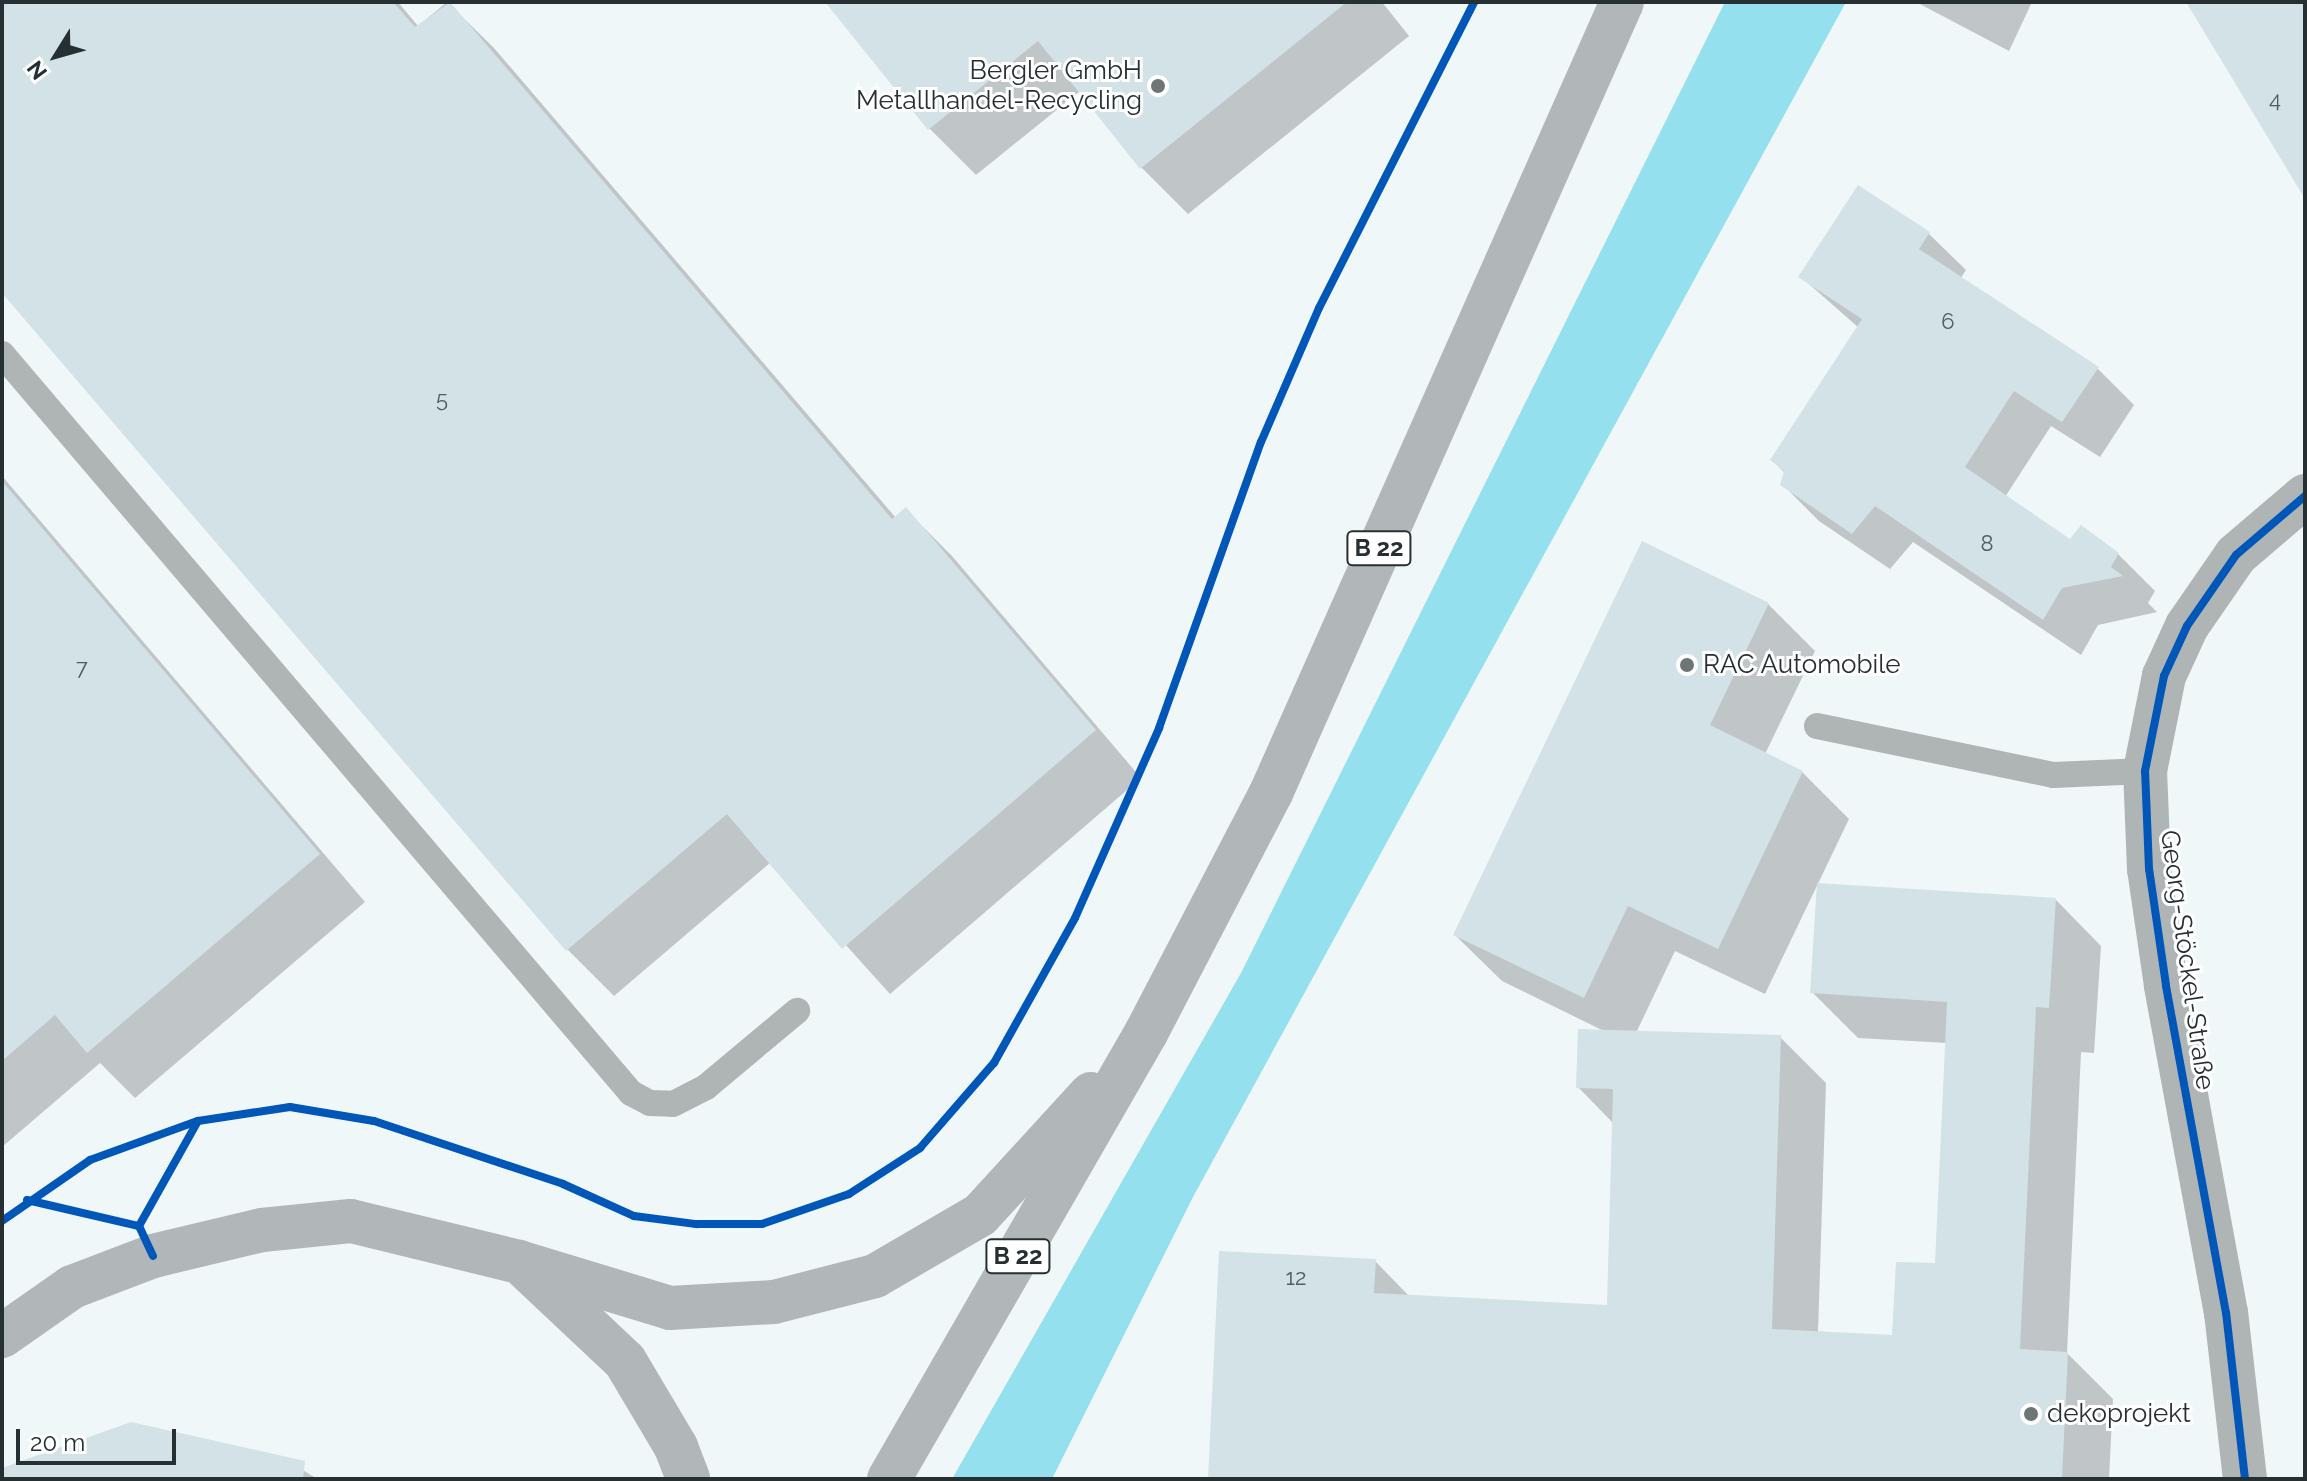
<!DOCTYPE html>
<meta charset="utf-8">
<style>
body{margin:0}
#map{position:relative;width:2307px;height:1481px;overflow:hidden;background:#f0f7f9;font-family:Raleway,sans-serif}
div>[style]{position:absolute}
.forest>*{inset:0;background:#94e0ee}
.shadow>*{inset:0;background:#0003}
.building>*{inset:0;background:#d2e2e6}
.service>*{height:26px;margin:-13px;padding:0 13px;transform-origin:13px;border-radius:13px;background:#afb4b5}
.minor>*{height:44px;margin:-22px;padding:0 22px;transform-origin:22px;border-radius:22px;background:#afb4b5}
.primary>*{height:44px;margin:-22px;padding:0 22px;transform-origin:22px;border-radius:22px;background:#b1b7b8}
.cycleway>*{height:8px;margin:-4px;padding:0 4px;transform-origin:4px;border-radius:4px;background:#0057b8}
.dots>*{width:22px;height:22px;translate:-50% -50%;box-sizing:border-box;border:4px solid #fff;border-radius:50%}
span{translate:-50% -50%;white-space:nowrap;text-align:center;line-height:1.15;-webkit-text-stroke:6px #fff;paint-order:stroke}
.number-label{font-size:22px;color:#525d5f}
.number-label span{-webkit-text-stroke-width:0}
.shield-label span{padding:2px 6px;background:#fff;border:2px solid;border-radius:6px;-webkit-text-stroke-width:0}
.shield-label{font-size:24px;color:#262f31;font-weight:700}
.poi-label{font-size:26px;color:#262f31}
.right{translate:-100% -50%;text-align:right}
.left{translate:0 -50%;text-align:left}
.street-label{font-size:26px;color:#262f31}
.frame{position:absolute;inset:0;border:4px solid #262f31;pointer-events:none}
.north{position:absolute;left:16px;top:16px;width:80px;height:80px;-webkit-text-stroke:6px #fff;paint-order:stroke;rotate:233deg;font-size:22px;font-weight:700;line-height:32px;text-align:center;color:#262f31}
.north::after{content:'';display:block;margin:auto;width:28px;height:36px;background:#262f31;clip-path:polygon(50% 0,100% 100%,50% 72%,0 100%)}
.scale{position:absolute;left:16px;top:1429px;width:160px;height:36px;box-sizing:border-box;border:4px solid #262f31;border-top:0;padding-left:10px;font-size:24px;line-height:28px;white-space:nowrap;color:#262f31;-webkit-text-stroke:6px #fff;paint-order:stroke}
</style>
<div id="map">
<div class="forest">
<div style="clip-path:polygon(1725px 2px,1846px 2px,1193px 1197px,1052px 1479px,952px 1479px,1241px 973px)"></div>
</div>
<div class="shadow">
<div style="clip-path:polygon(2px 2px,398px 2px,418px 26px,447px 2px,494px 48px,896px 518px,906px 510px,952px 556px,1141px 778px,890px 994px,771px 862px,614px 996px,568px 950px,2px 289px)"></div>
<div style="clip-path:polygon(827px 2px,1382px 2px,1409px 36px,1188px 214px,1142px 168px,1080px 91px,976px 175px,929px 128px)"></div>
<div style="clip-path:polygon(1916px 2px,2032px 2px,2009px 51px)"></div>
<div style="clip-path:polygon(1929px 234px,1966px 270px,1960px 279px,2098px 369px,2134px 405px,2100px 457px,2051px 426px,2005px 497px,2070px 542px,2118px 554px,2155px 591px,2148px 603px,2157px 612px,2098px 625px,2081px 655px,1913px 542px,1890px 569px,1819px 521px,1782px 484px,1785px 473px,1772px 460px,1859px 328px,1800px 276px)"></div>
<div style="clip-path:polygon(2px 476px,365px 902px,135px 1098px,100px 1063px,2px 1147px)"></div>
<div style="clip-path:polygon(1768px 604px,1815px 651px,1765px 754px,1802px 772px,1849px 819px,1765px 994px,1675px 951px,1636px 1033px,1780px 1037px,1826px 1083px,1818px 1333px,1894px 1338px,1937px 1266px,1947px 1043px,1858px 1038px,1812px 992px,2056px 900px,2101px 946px,2094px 1053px,2081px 1052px,2067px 1353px,2113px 1399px,2109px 1479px,1210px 1479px,1375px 1261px,1410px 1297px,1609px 1307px,1614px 1124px,1578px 1087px,1606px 1032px,1502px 981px,1455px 935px)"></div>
<div style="clip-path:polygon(292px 1463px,317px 1479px,44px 1479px)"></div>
</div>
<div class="building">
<div style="clip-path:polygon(2px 2px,393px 2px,415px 27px,450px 2px,892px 519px,906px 507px,1096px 730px,842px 949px,727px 814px,566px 951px,2px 293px)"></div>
<div style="clip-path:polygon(825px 2px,1347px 2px,1140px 169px,1038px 41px,928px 130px)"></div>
<div style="clip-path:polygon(2186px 2px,2305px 2px,2305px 199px)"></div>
<div style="clip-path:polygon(1858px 185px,1930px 232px,1919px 249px,2099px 367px,2062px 422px,2014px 391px,1965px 467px,2070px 539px,2081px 525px,2119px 553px,2111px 567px,2123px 576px,2062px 588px,2043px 620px,1875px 506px,1852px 534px,1780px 485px,1784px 471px,1770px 460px,1862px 319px,1798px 277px)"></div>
<div style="clip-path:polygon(2px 481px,320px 854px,87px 1053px,55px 1015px,2px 1061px)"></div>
<div style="clip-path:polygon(1642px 541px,1769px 603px,1710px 725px,1803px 771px,1718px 949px,1628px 906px,1584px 998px,1453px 935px)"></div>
<div style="clip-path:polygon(1817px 883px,2056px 898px,2049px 1008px,2036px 1007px,2020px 1349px,2068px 1352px,2062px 1479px,1208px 1479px,1219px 1251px,1376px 1259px,1374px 1293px,1607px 1305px,1613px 1089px,1576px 1088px,1578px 1029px,1781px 1035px,1772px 1329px,1892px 1335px,1896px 1262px,1935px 1263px,1947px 1002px,1810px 993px)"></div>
<div style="clip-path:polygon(131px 1422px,305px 1461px,303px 1479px,2px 1479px,2px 1468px)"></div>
</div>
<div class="service">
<div style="left:2px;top:354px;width:970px;rotate:49.6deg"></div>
<div style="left:631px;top:1093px;width:21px;rotate:28deg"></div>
<div style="left:650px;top:1103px;width:23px;rotate:2deg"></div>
<div style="left:673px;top:1104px;width:37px;rotate:-27deg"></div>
<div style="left:706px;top:1087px;width:119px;rotate:-39.9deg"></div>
<div style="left:1817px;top:726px;width:241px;rotate:11.7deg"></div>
<div style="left:2053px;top:775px;width:92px;rotate:-2.5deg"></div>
</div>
<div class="minor">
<div style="left:2245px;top:1479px;width:167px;rotate:-96.5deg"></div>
<div style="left:2226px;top:1313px;width:333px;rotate:-100.4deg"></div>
<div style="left:2166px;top:985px;width:117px;rotate:-98.3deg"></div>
<div style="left:2149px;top:869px;width:98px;rotate:-92.3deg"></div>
<div style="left:2145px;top:771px;width:97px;rotate:-78.7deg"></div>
<div style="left:2164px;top:676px;width:55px;rotate:-65.3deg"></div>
<div style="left:2187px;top:626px;width:86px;rotate:-55.4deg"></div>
<div style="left:2236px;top:555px;width:91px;rotate:-40.5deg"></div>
</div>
<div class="primary">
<div style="left:527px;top:1269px;width:134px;rotate:43.2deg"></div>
<div style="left:625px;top:1361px;width:100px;rotate:59.3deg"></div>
<div style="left:676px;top:1447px;width:34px;rotate:69deg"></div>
<div style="left:2px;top:1336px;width:85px;rotate:-35deg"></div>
<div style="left:72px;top:1287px;width:87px;rotate:-20.9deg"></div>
<div style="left:153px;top:1256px;width:112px;rotate:-13.4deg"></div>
<div style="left:262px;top:1230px;width:89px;rotate:-5.8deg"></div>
<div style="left:351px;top:1221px;width:173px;rotate:13.7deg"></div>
<div style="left:519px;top:1262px;width:158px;rotate:16.9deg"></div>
<div style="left:670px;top:1308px;width:104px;rotate:-3.3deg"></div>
<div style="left:774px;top:1302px;width:104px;rotate:-14.4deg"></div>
<div style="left:875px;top:1276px;width:121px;rotate:-30.2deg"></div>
<div style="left:980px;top:1215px;width:164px;rotate:-47.5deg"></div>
<div style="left:889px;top:1479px;width:515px;rotate:-60.05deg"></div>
<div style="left:1146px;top:1033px;width:271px;rotate:-62.5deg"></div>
<div style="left:1271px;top:793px;width:865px;rotate:-66.07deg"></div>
</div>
<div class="cycleway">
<div style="left:27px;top:1200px;width:115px;rotate:13.1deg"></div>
<div style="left:139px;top:1226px;width:33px;rotate:65deg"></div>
<div style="left:2px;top:1221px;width:107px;rotate:-34.7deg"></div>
<div style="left:90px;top:1160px;width:115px;rotate:-19.9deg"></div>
<div style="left:198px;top:1121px;width:93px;rotate:-8.7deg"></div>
<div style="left:290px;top:1107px;width:85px;rotate:9.5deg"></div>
<div style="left:374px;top:1121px;width:199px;rotate:18.4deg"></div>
<div style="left:563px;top:1184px;width:78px;rotate:24.3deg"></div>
<div style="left:634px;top:1216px;width:63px;rotate:7.4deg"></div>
<div style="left:696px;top:1224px;width:66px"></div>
<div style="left:762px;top:1224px;width:92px;rotate:-19deg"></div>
<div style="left:849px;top:1194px;width:85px;rotate:-32.9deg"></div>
<div style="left:920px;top:1148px;width:113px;rotate:-49deg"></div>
<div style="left:994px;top:1063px;width:166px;rotate:-60.8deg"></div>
<div style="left:1075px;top:918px;width:208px;rotate:-66.1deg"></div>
<div style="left:1159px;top:728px;width:304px;rotate:-70.4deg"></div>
<div style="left:1261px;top:442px;width:146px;rotate:-66.6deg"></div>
<div style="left:1319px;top:308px;width:343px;rotate:-63.1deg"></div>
<div style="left:139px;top:1226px;width:120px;rotate:-60.7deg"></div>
<div style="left:2245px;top:1479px;width:167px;rotate:-96.5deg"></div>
<div style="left:2226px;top:1313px;width:333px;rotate:-100.4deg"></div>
<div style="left:2166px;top:985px;width:117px;rotate:-98.3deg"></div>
<div style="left:2149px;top:869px;width:98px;rotate:-92.3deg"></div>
<div style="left:2145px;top:771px;width:97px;rotate:-78.7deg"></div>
<div style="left:2164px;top:676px;width:55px;rotate:-65.3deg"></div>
<div style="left:2187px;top:626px;width:86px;rotate:-55.4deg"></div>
<div style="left:2236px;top:555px;width:91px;rotate:-40.5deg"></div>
</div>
<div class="dots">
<div style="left:1158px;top:86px;background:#6d7577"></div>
<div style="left:1687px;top:665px;background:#6d7577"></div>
<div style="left:2031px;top:1414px;background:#6d7577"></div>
</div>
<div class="number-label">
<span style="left:2275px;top:100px">4</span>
<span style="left:1948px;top:322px">6</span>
<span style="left:442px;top:400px">5</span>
<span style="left:1987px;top:544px">8</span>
<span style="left:82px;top:668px">7</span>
<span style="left:1296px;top:1278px">12</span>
</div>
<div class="shield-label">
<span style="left:1379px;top:548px">B 22</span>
<span style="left:1018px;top:1256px">B 22</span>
</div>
<div class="poi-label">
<span class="right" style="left:1142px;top:86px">Bergler GmbH<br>Metallhandel-Recycling</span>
<span class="left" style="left:1703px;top:665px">RAC Automobile</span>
<span class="left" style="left:2047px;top:1414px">dekoprojekt</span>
</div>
<div class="street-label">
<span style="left:2187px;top:960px;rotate:82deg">Georg-Stöckel-Straße</span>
</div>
<div class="frame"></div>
<div class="north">N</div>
<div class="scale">20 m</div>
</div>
